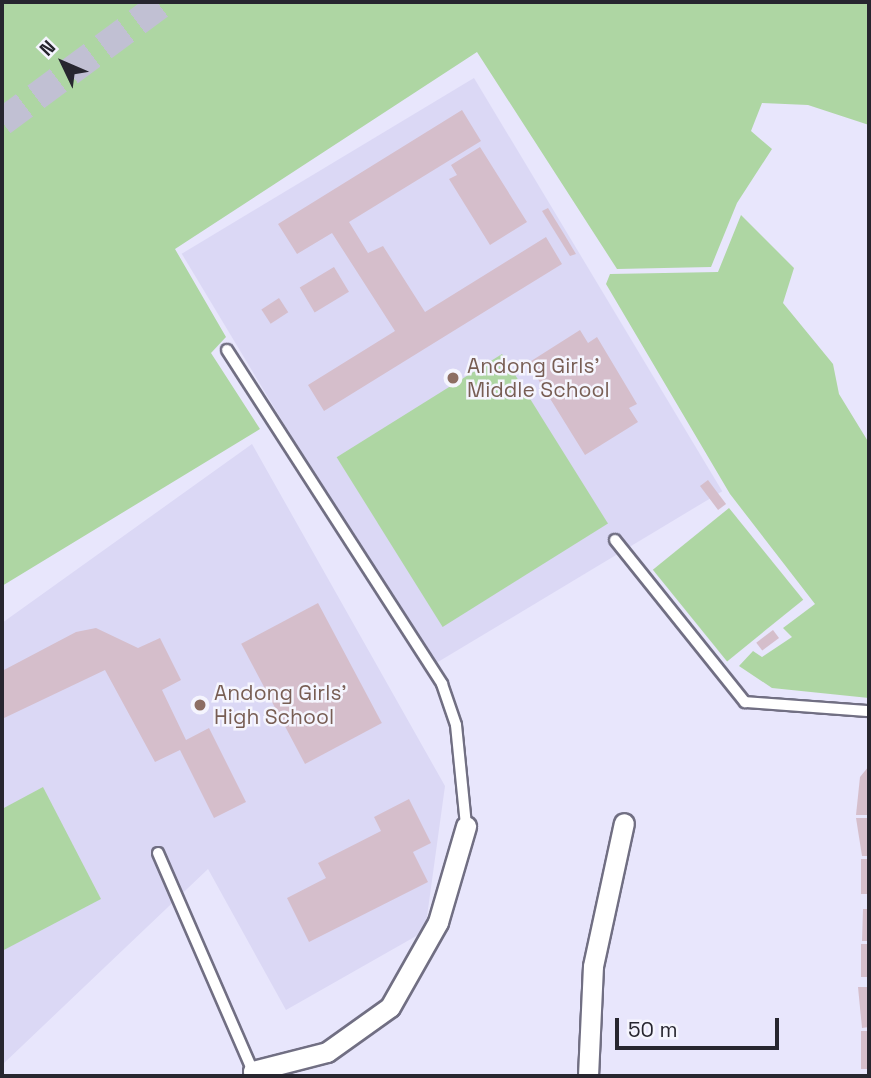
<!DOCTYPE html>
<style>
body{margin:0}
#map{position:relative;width:871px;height:1078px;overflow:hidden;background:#e8e6fc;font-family:"Space Grotesk",sans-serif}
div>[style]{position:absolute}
.built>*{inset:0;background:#dbd8f5;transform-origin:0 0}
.green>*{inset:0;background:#aed6a3;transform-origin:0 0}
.building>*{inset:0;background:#d5becb;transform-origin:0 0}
.secondary-tunnel>*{height:28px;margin-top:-14px;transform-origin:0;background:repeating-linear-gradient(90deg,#c1c0d3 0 28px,transparent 0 42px)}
.roads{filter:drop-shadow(2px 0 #716f83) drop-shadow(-2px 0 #716f83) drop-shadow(0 2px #716f83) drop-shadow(0 -2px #716f83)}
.lane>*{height:10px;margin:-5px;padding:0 5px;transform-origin:5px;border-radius:5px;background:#fff}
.street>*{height:19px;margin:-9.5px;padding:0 9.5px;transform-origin:9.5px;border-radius:9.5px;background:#fff}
.dots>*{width:19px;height:19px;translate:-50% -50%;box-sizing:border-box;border:4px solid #f5f5fe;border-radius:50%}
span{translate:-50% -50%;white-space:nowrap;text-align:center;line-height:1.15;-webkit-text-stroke:5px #f5f5fe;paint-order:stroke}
.education-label{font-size:21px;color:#785e54}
.left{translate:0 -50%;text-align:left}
.frame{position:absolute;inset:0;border:4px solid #27262f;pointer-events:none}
.north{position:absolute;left:28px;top:28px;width:70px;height:70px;-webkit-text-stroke:5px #f5f5fe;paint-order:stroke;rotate:314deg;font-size:19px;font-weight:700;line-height:28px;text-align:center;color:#27262f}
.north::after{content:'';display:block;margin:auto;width:24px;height:32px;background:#27262f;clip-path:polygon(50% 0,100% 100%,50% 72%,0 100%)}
.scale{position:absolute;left:615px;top:1018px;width:164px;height:32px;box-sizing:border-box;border:4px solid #27262f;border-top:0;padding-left:9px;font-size:21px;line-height:24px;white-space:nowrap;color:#27262f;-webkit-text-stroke:5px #f5f5fe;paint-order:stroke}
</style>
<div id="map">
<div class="built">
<div style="left:474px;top:78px;width:482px;height:341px;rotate:59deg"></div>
<div style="clip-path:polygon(252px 444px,445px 786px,425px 931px,286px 1010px,208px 869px,2px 1065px,2px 623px)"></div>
</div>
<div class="green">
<div style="clip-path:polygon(2px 2px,869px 2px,869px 125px,808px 105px,762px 103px,751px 131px,772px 149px,737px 203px,711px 267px,617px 269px,477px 52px,175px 249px,226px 337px,211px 353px,260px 429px,2px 586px)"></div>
<div style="clip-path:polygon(741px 215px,794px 268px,783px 303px,833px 364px,839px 394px,869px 443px,869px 698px,772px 688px,739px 666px,753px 651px,762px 657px,792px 637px,783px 628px,815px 604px,730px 494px,606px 284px,610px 274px,718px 272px)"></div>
<div style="left:502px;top:354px;width:200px;height:195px;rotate:58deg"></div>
<div style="left:729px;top:508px;width:118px;height:98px;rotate:51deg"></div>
<div style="clip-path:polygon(43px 787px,101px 899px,2px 951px,2px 809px)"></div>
</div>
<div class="building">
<div style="clip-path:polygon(462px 110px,481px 141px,349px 222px,368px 253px,383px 246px,425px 312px,546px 237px,562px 264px,324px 411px,308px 385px,395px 331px,332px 233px,297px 254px,278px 224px)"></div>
<div style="clip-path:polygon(480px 147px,527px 222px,490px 245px,449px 179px,457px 175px,451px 165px)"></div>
<div style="clip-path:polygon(548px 208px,564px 234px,576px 254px,570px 256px,542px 211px)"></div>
<div style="left:334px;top:267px;width:29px;height:40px;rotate:59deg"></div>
<div style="left:279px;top:298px;width:17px;height:21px;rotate:57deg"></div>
<div style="clip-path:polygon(580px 330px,588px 343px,597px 337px,637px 404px,629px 408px,638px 422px,585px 455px,528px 363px)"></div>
<div style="left:708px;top:480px;width:30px;height:10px;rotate:53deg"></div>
<div style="left:318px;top:603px;width:136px;height:87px;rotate:62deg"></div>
<div style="clip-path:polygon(96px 628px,138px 648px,160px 638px,181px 680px,162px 690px,186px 740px,209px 728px,246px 802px,214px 818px,180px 750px,155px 762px,105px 670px,2px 719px,2px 671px,76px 632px)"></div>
<div style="left:773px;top:630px;width:10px;height:21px;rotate:53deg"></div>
<div style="clip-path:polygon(869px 766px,869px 815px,856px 815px,860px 777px)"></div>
<div style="clip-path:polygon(409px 799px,431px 843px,413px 852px,428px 882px,309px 942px,287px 898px,326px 878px,318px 863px,381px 831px,374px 817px)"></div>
<div style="clip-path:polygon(856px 818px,869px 818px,869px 856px,862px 856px)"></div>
<div style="left:861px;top:859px;width:8px;height:35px"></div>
<div style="clip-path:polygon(863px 909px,869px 909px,869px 941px,862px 941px)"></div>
<div style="left:861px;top:944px;width:8px;height:33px"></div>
<div style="clip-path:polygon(858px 987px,869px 987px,869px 1027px,862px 1028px)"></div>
<div style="left:861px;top:1031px;width:8px;height:38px"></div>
</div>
<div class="secondary-tunnel">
<div style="left:2px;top:122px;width:202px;rotate:-36.5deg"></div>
</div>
<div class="roads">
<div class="lane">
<div style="left:227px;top:350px;width:397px;rotate:57.2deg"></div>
<div style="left:442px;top:684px;width:43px;rotate:71.1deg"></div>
<div style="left:456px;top:725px;width:101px;rotate:84.3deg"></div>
<div style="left:615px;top:540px;width:208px;rotate:51.3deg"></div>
<div style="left:745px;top:702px;width:124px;rotate:4.2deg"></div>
<div style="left:158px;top:853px;width:238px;rotate:66.5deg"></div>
</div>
<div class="street">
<div style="left:255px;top:1076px;width:5px;rotate:-112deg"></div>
<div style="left:253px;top:1071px;width:76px;rotate:-14.4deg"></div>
<div style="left:327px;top:1052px;width:77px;rotate:-35.5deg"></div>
<div style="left:390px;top:1007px;width:98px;rotate:-60.5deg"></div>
<div style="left:438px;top:922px;width:100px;rotate:-73.7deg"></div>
<div style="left:588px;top:1076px;width:110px;rotate:-87.4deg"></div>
<div style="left:593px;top:966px;width:146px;rotate:-77.8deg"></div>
</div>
</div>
<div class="dots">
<div style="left:453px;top:378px;background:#8d6e63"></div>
<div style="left:200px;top:705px;background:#8d6e63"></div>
</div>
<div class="education-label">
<span class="left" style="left:467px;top:378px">Andong Girls'<br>Middle School</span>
<span class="left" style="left:214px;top:705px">Andong Girls'<br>High School</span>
</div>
<div class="frame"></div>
<div class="north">N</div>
<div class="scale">50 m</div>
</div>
